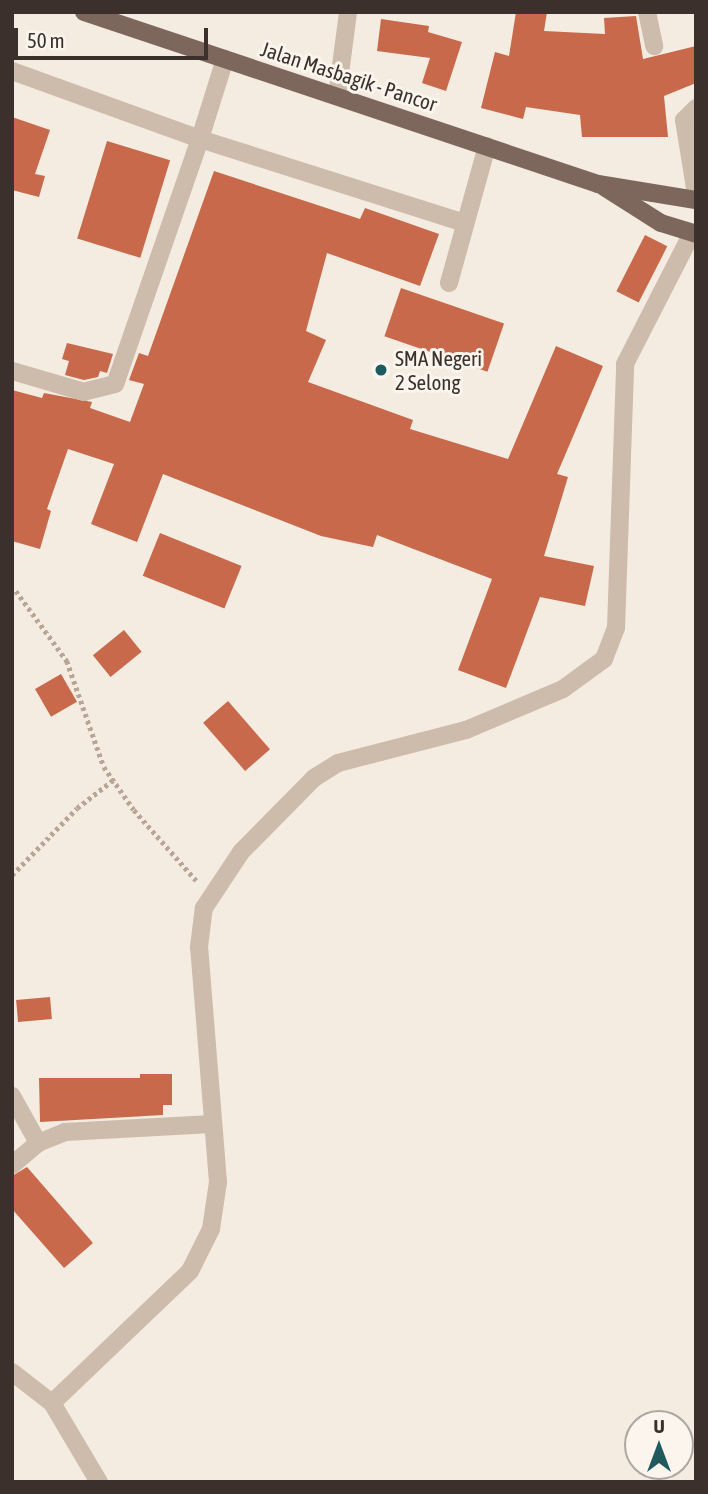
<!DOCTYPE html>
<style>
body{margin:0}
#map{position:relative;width:708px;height:1494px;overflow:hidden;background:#f4ebe1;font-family:"Asap Condensed",sans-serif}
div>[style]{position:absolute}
.building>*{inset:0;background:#c8694b;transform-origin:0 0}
.path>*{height:4.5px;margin-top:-2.25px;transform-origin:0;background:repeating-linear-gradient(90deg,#b9a596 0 3.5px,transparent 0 7px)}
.minor>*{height:18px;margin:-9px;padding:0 9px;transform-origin:9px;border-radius:9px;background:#cdbbac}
.tertiary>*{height:18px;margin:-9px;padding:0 9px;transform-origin:9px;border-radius:9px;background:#cdbbac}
.primary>*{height:18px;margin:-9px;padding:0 9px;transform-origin:9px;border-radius:9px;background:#7d675c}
.dots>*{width:19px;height:19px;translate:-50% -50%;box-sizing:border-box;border:4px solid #fbf5ee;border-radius:50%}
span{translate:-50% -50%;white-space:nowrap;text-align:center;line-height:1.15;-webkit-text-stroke:6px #fbf5ee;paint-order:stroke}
.street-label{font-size:21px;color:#3b302b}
.poi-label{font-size:21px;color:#3b302b}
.left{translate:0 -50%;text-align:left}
.frame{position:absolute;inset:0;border:14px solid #3b302b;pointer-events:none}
.north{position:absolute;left:624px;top:1410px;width:70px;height:70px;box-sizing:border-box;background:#fbf5ee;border:2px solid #aea6a0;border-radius:50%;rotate:0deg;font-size:19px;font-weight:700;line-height:28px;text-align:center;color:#3b302b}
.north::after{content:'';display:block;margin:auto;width:24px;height:32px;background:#1f5a5e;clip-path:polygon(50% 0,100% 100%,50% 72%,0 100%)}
.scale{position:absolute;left:14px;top:28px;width:194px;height:32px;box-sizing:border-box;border:4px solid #3b302b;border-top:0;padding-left:9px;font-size:21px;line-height:24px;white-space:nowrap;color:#3b302b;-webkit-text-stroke:5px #fbf5ee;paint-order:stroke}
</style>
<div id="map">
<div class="building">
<div style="clip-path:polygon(516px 12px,547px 12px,544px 31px,605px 34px,604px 18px,636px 16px,643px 59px,696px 46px,696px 83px,664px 96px,668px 137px,582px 137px,580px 115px,526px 107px,523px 119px,481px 108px,495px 52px,509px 56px)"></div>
<div style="clip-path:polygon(381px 19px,429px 26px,428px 32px,462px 42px,446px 91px,422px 83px,430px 58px,377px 51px)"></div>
<div style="clip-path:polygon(12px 117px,50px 130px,35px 174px,45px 176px,39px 197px,12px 190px)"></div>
<div style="left:107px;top:141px;width:66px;height:102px;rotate:17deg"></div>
<div style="clip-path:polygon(214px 171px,360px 219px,365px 208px,439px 234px,420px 286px,327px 253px,306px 331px,326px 340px,308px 382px,413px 420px,410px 429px,508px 459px,556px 346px,603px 366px,557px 474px,568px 477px,544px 556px,594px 566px,585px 606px,540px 597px,506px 688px,458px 670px,492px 579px,377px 535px,373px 547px,321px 536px,163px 474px,137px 542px,91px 524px,114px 464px,68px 449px,47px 509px,51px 511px,40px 549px,12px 541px,12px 390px,42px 398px,44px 393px,92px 402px,90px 408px,130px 422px,144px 384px,129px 380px,139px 353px,148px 356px)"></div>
<div style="left:645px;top:235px;width:25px;height:63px;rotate:27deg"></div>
<div style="left:401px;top:288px;width:109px;height:51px;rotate:19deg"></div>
<div style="clip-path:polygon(67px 343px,113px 354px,107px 373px,100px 371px,98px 377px,84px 380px,65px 375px,69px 361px,62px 359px)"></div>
<div style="left:160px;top:533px;width:88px;height:46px;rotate:22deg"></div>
<div style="left:124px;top:630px;width:28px;height:40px;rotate:51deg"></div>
<div style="left:61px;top:674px;width:32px;height:30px;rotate:60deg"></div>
<div style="left:228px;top:701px;width:64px;height:33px;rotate:49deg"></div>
<div style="left:50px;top:997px;width:22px;height:34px;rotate:85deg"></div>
<div style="clip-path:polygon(140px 1074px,172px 1074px,172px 1105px,163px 1105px,163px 1115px,40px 1122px,39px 1078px,140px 1078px)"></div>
<div style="clip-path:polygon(27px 1167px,93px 1243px,64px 1268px,12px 1209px,12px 1176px)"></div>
</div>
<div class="path">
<div style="left:16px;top:591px;width:87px;rotate:53.9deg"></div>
<div style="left:67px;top:661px;width:112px;rotate:70.8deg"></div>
<div style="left:104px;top:767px;width:52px;rotate:55.1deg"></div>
<div style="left:134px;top:810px;width:94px;rotate:48.5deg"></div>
<div style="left:12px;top:875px;width:93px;rotate:-45.9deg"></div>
<div style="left:77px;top:808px;width:46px;rotate:-37.9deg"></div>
</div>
<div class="minor">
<div style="left:647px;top:12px;width:35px;rotate:78deg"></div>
<div style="left:225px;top:59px;width:84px;rotate:107.4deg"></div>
<div style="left:200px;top:139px;width:278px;rotate:17.6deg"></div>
<div style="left:12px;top:71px;width:200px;rotate:19.9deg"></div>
<div style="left:200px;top:139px;width:259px;rotate:109.1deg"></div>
<div style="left:115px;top:384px;width:32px;rotate:166deg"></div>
<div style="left:84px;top:392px;width:75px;rotate:-163.7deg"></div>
<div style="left:337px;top:96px;width:85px;rotate:-82.5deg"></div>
<div style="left:696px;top:108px;width:17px;rotate:135deg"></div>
<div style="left:684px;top:120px;width:75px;rotate:80.8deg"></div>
<div style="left:449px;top:283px;width:142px;rotate:-74.5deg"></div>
<div style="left:12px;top:1096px;width:54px;rotate:61deg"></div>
<div style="left:12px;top:1165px;width:34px;rotate:-40deg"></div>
<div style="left:38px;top:1143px;width:29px;rotate:-22deg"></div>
<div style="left:65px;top:1132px;width:147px;rotate:-3.1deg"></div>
<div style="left:52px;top:1403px;width:191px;rotate:-43.7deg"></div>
<div style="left:190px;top:1271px;width:47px;rotate:-63.4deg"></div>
<div style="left:211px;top:1229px;width:48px;rotate:-81.5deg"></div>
<div style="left:218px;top:1182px;width:236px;rotate:-94.6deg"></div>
<div style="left:199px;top:947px;width:39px;rotate:-83deg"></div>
<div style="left:204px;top:908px;width:67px;rotate:-56.5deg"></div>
<div style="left:241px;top:852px;width:104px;rotate:-45.4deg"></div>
<div style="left:314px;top:778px;width:28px;rotate:-32deg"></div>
<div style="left:338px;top:763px;width:132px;rotate:-14.5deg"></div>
<div style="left:466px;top:730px;width:105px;rotate:-22.9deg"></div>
<div style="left:563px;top:689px;width:51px;rotate:-36.2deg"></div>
<div style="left:604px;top:659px;width:33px;rotate:-69deg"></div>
<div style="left:616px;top:628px;width:264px;rotate:-88deg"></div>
<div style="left:625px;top:364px;width:147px;rotate:-62.9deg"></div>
</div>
<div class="tertiary">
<div style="left:12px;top:1372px;width:51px;rotate:37.8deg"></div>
<div style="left:52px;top:1403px;width:92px;rotate:59.3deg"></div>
</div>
<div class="primary">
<div style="left:84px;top:12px;width:542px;rotate:18.5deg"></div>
<div style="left:598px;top:184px;width:99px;rotate:9.3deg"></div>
<div style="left:604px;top:187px;width:67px;rotate:32.3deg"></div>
<div style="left:661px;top:223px;width:37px;rotate:17deg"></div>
</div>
<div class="dots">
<div style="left:381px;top:370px;background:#1f5a5e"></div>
</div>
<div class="street-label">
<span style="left:349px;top:76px;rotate:18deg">Jalan Masbagik - Pancor</span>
</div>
<div class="poi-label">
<span class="left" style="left:395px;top:370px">SMA Negeri<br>2 Selong</span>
</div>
<div class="frame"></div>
<div class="north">U</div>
<div class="scale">50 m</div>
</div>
